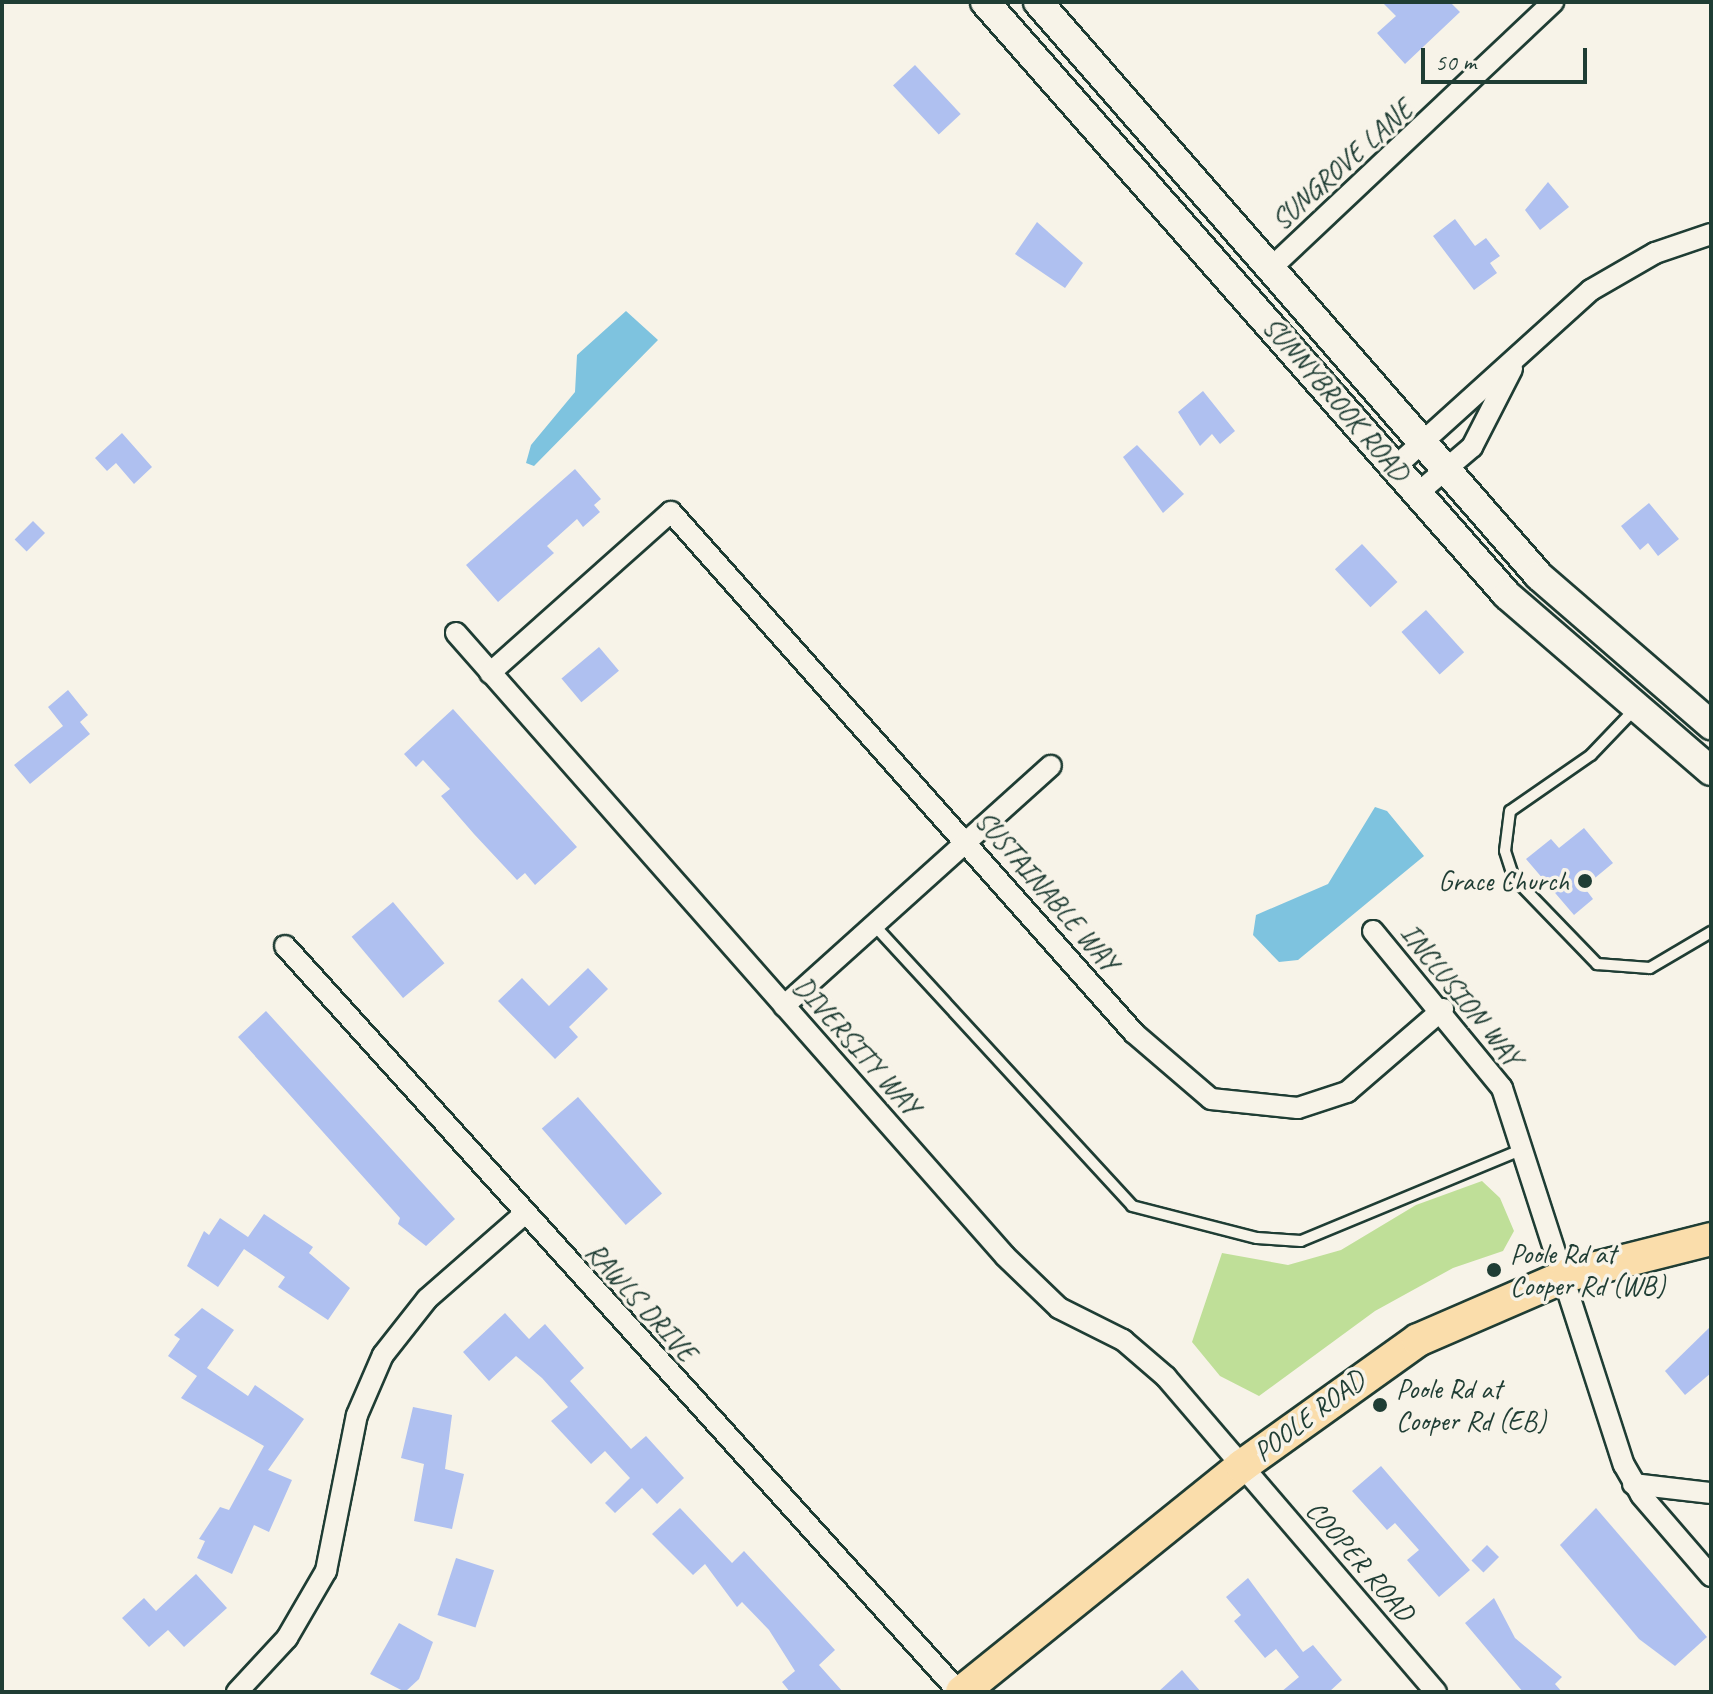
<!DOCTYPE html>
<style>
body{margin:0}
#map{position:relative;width:1713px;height:1694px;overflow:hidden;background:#f7f3e8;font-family:Caveat,sans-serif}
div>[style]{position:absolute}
.green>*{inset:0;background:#bfdf98}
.water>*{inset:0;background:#7ec3df}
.building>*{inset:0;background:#afc0f0;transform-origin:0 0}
.roads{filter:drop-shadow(2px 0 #1f3d34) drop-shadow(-2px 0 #1f3d34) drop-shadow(0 2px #1f3d34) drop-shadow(0 -2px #1f3d34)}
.service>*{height:10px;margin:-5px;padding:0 5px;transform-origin:5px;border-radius:5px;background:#f7f3e8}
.minor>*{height:20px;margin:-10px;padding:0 10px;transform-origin:10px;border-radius:10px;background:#f7f3e8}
.secondary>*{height:28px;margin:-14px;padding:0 14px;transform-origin:14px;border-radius:14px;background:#f7f3e8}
.primary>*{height:32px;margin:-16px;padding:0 16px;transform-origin:16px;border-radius:16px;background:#faddab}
.dots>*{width:22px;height:22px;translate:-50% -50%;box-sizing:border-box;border:4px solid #f7f3e8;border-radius:50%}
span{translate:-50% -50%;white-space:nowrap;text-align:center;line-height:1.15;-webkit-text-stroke:7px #f7f3e8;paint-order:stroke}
.street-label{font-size:28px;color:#1f3d34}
.poi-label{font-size:28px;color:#1f3d34}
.right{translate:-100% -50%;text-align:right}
.left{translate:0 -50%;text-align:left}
.frame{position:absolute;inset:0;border:4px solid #1f3d34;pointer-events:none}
.scale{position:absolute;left:1421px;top:48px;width:166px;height:36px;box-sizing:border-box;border:4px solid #1f3d34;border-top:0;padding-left:10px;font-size:24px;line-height:28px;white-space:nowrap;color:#1f3d34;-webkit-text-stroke:6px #f7f3e8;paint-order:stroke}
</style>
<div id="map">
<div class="green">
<div style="clip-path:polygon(1482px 1181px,1500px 1198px,1514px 1231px,1503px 1251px,1453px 1268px,1375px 1311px,1259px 1396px,1220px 1376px,1192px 1342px,1222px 1253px,1288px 1265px,1341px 1250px,1416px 1205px)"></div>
</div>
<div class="water">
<div style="clip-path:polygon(626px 311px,658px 340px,534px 466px,526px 463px,531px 445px,575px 392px,577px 355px)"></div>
<div style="clip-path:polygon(1375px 807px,1387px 811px,1424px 856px,1298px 960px,1279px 962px,1253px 935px,1256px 915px,1328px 884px)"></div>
</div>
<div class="building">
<div style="clip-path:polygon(1382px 2px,1450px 2px,1460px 12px,1405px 64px,1377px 33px,1396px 16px)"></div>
<div style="left:915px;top:65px;width:67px;height:30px;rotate:47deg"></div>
<div style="clip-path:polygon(1548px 182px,1569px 207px,1540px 230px,1525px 210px)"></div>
<div style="clip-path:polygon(1455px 219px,1475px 246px,1486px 238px,1500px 256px,1490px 263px,1497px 273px,1474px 290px,1433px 236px)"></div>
<div style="clip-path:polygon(1037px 222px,1083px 263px,1065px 288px,1015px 254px)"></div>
<div style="clip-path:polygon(1203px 391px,1235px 431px,1220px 444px,1212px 434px,1200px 446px,1178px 412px)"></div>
<div style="clip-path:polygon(122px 433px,152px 467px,134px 484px,116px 463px,107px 471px,95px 458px)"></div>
<div style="clip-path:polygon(1137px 445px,1184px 494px,1163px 513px,1123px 457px)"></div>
<div style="clip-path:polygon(575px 469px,601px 499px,594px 505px,600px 512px,583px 527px,577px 519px,547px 546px,554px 553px,498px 602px,466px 565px)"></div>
<div style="clip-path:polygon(1649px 503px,1679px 539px,1658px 556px,1648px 543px,1640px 550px,1621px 526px)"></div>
<div style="left:33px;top:521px;width:17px;height:26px;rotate:45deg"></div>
<div style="left:1362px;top:544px;width:52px;height:37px;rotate:47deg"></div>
<div style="left:1426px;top:610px;width:57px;height:33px;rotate:48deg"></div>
<div style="left:599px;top:647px;width:31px;height:49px;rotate:50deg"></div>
<div style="clip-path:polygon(68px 690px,88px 715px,80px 722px,90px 734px,30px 784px,14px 765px,63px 726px,48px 707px)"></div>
<div style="clip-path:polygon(453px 709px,577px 847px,535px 885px,525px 873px,517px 880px,474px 834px,441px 796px,450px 789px,423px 760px,416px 767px,404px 754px)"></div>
<div style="clip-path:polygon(1584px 828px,1613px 863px,1584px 887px,1593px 899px,1574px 915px,1526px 859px,1551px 839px,1559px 848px)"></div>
<div style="left:393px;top:902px;width:80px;height:54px;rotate:50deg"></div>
<div style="clip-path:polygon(588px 968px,608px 989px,569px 1027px,578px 1037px,555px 1059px,498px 1001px,522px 978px,549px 1006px)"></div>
<div style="clip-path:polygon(266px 1011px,455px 1219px,426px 1246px,398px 1224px,400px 1218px,238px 1037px)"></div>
<div style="left:578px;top:1097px;width:128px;height:48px;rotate:49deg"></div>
<div style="clip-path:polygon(264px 1214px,313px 1247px,309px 1253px,350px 1288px,328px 1320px,278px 1287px,285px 1277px,244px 1249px,218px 1287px,187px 1266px,204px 1231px,209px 1235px,220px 1218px,248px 1237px)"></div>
<div style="clip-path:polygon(202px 1308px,234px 1330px,207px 1368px,248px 1396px,255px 1385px,304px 1419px,268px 1470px,292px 1480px,269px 1532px,254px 1525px,232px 1574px,197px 1558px,205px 1541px,199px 1539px,220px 1507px,229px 1510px,264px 1446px,181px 1398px,197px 1376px,168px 1356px,180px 1339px,174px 1335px)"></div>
<div style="clip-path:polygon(505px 1313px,529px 1339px,545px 1324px,584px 1368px,570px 1381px,631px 1449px,646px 1436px,684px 1478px,657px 1504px,642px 1488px,615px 1513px,605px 1503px,630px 1478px,605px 1451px,591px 1464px,551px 1421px,568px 1407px,542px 1378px,516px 1356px,489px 1381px,463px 1352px)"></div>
<div style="clip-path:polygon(1711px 1326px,1711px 1373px,1685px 1395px,1665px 1371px)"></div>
<div style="clip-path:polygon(413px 1407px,452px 1415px,445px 1469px,464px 1474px,452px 1529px,414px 1521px,424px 1464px,401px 1458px)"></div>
<div style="clip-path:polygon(1381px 1466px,1470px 1570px,1439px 1597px,1407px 1560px,1419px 1550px,1395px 1523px,1387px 1530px,1352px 1491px)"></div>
<div style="clip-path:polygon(680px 1508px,732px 1563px,744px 1551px,824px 1638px,835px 1650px,819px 1665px,843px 1692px,790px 1692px,782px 1682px,795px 1671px,769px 1630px,742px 1602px,737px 1607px,705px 1564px,693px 1575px,652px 1534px)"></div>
<div style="clip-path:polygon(1596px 1508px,1707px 1637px,1675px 1666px,1639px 1639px,1560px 1545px)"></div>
<div style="left:1487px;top:1545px;width:17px;height:22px;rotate:45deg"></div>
<div style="left:456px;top:1558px;width:40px;height:60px;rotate:18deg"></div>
<div style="clip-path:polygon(196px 1574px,227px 1608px,184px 1647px,168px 1630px,149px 1647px,122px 1618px,144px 1598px,156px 1611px)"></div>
<div style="clip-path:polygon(1248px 1578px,1303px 1652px,1313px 1645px,1342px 1680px,1329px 1692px,1281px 1692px,1299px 1677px,1276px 1649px,1265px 1658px,1234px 1621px,1241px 1615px,1226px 1597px)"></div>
<div style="clip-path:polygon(1494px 1598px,1515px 1638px,1562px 1677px,1555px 1684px,1562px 1692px,1523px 1692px,1465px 1623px)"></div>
<div style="clip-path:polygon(399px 1623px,433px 1642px,419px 1679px,405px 1692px,370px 1674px)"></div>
<div style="clip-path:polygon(1182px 1670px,1201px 1692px,1158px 1692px)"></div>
</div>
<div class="roads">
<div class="service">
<div style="left:1634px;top:710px;width:62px;rotate:133.7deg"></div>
<div style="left:1591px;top:755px;width:98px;rotate:145.3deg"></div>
<div style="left:1510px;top:811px;width:40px;rotate:97.1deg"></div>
<div style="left:1505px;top:851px;width:28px;rotate:72deg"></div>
<div style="left:1514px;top:878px;width:120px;rotate:46deg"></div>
<div style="left:1597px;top:964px;width:53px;rotate:4.3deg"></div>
<div style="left:1650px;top:968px;width:71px;rotate:-30.5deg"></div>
<div style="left:874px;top:925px;width:381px;rotate:47.4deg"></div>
<div style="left:1132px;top:1206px;width:129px;rotate:14.4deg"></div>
<div style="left:1257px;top:1238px;width:44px;rotate:3.9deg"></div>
<div style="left:1301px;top:1241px;width:238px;rotate:-22.5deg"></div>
</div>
<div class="minor">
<div style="left:1271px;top:268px;width:388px;rotate:-43.3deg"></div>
<div style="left:1395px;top:467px;width:264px;rotate:-42.1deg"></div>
<div style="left:1591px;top:290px;width:74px;rotate:-30deg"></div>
<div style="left:1655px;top:253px;width:59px;rotate:-18.7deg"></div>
<div style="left:1418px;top:493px;width:71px;rotate:-40.4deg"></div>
<div style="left:1472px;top:447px;width:88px;rotate:-62.9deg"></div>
<div style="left:456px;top:633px;width:830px;rotate:48.61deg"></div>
<div style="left:1005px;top:1256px;width:75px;rotate:43.9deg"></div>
<div style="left:1059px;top:1308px;width:72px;rotate:26.6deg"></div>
<div style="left:1123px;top:1340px;width:57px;rotate:40.7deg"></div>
<div style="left:1166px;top:1377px;width:415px;rotate:49.4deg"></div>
<div style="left:490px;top:673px;width:242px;rotate:-41.7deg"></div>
<div style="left:671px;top:512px;width:697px;rotate:48.37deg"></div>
<div style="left:1134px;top:1033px;width:101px;rotate:40.6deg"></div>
<div style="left:1211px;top:1099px;width:87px;rotate:5.9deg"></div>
<div style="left:1298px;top:1108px;width:52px;rotate:-18.1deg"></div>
<div style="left:1347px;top:1092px;width:127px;rotate:-40.8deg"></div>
<div style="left:1373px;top:931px;width:203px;rotate:50.6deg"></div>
<div style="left:1502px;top:1088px;width:396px;rotate:72.1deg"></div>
<div style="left:1624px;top:1465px;width:34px;rotate:60deg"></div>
<div style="left:1641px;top:1495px;width:107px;rotate:49.2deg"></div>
<div style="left:285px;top:946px;width:1005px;rotate:47.9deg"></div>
<div style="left:784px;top:1006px;width:359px;rotate:-42deg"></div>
<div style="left:1633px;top:1484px;width:79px;rotate:6.6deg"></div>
<div style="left:237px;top:1692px;width:74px;rotate:-47.2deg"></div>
<div style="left:287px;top:1638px;width:78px;rotate:-59.8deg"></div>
<div style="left:326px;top:1571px;width:159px;rotate:-78.8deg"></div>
<div style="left:357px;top:1415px;width:65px;rotate:-66.6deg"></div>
<div style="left:383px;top:1355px;width:71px;rotate:-51.8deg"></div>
<div style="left:427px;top:1299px;width:128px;rotate:-41.2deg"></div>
</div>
<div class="secondary">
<div style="left:985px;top:2px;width:790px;rotate:48.64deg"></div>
<div style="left:1507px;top:595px;width:269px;rotate:40.8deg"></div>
<div style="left:1038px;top:2px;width:762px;rotate:48.88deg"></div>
<div style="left:1539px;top:576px;width:228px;rotate:40.9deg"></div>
</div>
<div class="primary">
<div style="left:962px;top:1692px;width:360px;rotate:-38.9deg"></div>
<div style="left:1242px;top:1466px;width:216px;rotate:-35.6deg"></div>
<div style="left:1418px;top:1340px;width:163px;rotate:-23.4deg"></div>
<div style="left:1568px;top:1275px;width:147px;rotate:-14.1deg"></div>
</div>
</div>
<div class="dots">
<div style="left:1585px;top:881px;background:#1f3d34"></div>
<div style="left:1494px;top:1270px;background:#1f3d34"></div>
<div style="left:1380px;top:1405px;background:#1f3d34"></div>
</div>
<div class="street-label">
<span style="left:1342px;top:165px;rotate:-42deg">SUNGROVE LANE</span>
<span style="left:1336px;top:399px;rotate:49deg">SUNNYBROOK ROAD</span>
<span style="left:1047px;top:891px;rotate:49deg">SUSTAINABLE WAY</span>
<span style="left:1461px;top:995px;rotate:51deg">INCLUSION WAY</span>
<span style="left:857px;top:1046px;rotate:48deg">DIVERSITY WAY</span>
<span style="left:641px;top:1302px;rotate:48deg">RAWLS DRIVE</span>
<span style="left:1309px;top:1416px;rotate:-37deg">POOLE ROAD</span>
<span style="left:1360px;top:1561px;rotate:49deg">COOPER ROAD</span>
</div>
<div class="poi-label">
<span class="right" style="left:1569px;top:881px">Grace Church</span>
<span class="left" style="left:1510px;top:1270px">Poole Rd at<br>Cooper Rd (WB)</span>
<span class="left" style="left:1396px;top:1405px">Poole Rd at<br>Cooper Rd (EB)</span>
</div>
<div class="frame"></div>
<div class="scale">50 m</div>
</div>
